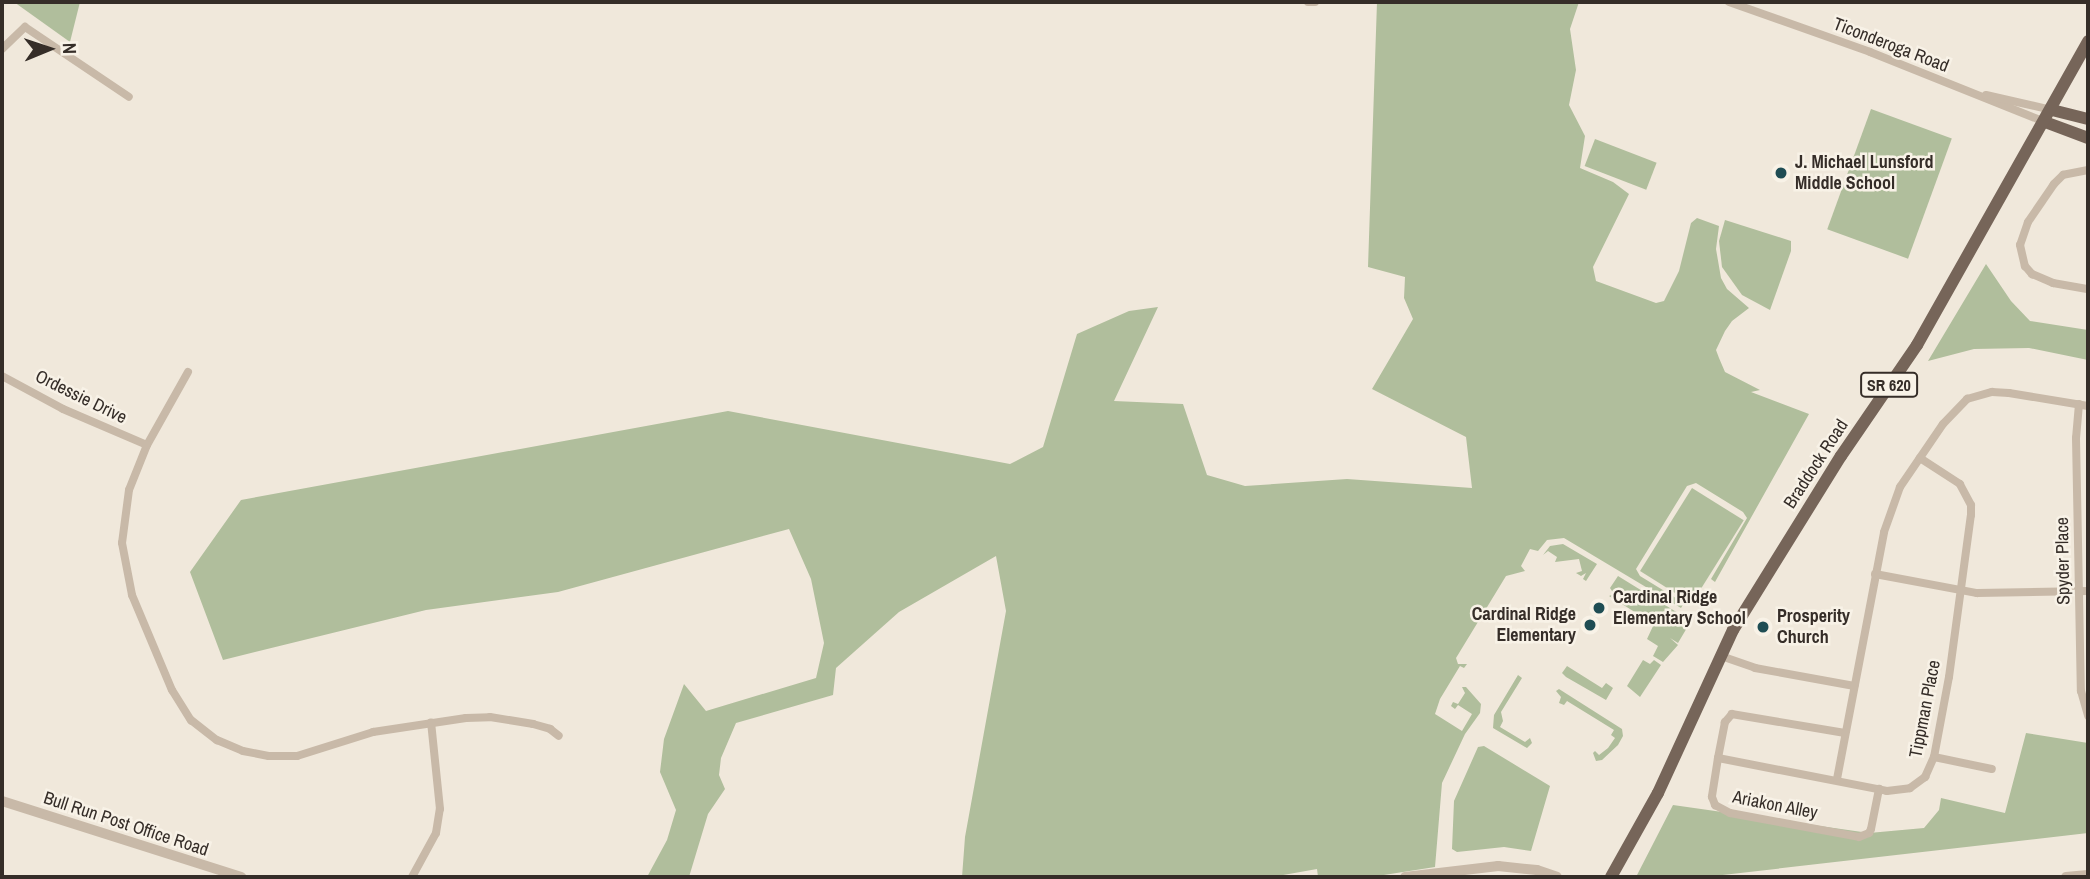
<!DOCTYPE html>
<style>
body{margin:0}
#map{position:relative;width:2090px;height:879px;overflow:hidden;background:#f0e8db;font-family:"Archivo Narrow",sans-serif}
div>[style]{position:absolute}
.green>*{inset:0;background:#b0be9c;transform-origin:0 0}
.minor>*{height:8px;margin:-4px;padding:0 4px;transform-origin:4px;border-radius:4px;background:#c8b9a8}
.tertiary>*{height:10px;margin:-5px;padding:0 5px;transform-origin:5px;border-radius:5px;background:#c8b9a8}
.primary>*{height:12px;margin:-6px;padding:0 6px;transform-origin:6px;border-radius:6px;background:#766559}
.dots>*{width:19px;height:19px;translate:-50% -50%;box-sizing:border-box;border:4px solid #f8f2e7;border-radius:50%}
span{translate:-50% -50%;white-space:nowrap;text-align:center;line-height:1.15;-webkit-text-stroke:5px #f8f2e7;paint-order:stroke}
.shield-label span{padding:2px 5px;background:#f8f2e7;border:2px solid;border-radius:5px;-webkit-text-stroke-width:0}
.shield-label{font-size:16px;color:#352d28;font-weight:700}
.street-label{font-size:18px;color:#352d28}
.poi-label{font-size:18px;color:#352d28;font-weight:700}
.left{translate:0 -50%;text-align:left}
.right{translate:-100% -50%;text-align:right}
.frame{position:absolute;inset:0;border:4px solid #352d28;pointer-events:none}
.north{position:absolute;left:14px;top:14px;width:70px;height:70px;-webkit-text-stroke:5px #f8f2e7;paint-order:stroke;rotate:88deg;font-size:19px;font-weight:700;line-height:28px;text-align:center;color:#352d28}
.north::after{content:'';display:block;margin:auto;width:24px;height:32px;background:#352d28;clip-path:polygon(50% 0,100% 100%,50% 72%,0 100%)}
</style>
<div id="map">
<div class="green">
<div style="clip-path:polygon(14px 2px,80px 2px,70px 42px)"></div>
<div style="clip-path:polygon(1377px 2px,1579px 2px,1570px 29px,1576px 70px,1569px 105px,1585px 136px,1580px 168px,1613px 182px,1629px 194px,1593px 267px,1596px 281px,1656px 303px,1664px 301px,1679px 271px,1691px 223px,1697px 218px,1719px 226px,1716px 249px,1721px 278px,1727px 289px,1749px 308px,1732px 321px,1725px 331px,1716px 350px,1719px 358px,1725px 372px,1760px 390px,1751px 392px,1809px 414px,1715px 582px,1711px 579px,1747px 518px,1743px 512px,1696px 483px,1687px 486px,1636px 569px,1640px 576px,1684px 603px,1681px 608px,1564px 538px,1547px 540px,1538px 551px,1530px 549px,1521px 566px,1525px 571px,1506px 576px,1456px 658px,1458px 664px,1467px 664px,1464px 668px,1460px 666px,1440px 699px,1435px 714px,1462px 731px,1472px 714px,1458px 705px,1455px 709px,1451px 706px,1453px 702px,1458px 704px,1465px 693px,1462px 687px,1466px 687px,1481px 704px,1480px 713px,1465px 734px,1442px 783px,1435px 867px,1371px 877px,1318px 877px,1317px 869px,1272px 877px,962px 877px,965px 837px,1006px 611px,996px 556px,899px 612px,836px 668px,833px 695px,736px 723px,721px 758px,719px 775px,725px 789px,708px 814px,689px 877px,647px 877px,667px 840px,676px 810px,660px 772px,664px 739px,684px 684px,706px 711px,816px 678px,824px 643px,811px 579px,789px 529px,558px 592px,426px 610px,223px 660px,190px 572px,241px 500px,728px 411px,1010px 464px,1043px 447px,1077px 334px,1129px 311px,1158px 307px,1114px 401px,1183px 404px,1207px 475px,1245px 486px,1347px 479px,1472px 488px,1466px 437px,1372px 389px,1413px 319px,1404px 298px,1405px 277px,1368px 267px)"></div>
<div style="left:1871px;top:109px;width:86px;height:128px;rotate:20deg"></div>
<div style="left:1595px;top:139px;width:66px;height:29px;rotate:21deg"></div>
<div style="clip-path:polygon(1725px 220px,1791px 241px,1791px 251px,1770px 310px,1742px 295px,1722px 267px,1719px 241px)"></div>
<div style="clip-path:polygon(1986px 264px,2011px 301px,2030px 321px,2088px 330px,2088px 360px,2029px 348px,1974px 349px,1928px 361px)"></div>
<div style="left:1692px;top:488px;width:61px;height:98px;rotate:32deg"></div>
<div style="clip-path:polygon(1563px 544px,1597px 564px,1586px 581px,1583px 579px,1586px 573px,1581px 576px,1576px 573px,1582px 571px,1579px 559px,1555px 562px,1557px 557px,1548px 551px,1543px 555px,1550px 546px)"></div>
<div style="clip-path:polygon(1618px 576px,1691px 621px,1678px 643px,1670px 638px,1678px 645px,1663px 662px,1653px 656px,1658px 646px,1647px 639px,1654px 624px,1609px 596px,1614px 594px,1610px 588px)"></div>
<div style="clip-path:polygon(1643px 660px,1650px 664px,1654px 660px,1661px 665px,1640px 697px,1627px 686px)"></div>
<div style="clip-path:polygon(1567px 666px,1602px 688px,1606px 683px,1613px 688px,1606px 700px,1566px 677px,1562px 673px)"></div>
<div style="clip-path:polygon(1518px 675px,1522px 678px,1501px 712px,1503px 721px,1500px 727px,1525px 742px,1530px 738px,1532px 743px,1527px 748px,1493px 728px,1494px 715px)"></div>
<div style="clip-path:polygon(1559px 689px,1622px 729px,1623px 736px,1618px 745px,1602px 760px,1596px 761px,1593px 753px,1595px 751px,1599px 755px,1608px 748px,1615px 738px,1611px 735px,1614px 730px,1567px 701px,1564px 705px,1559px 703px,1561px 697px,1556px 691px)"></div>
<div style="clip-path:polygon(2026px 733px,2088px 743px,2088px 833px,1705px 877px,1636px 877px,1673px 805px,1869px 833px,1924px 828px,1939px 810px,1941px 798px,2005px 813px)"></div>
<div style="clip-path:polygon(1484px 746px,1550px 786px,1531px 851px,1504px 847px,1457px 852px,1452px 849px,1454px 801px,1478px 747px)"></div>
</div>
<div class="minor">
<div style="left:1308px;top:2px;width:7px"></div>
<div style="left:1729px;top:2px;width:150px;rotate:19.5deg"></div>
<div style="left:1870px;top:52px;width:188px;rotate:21.8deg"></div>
<div style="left:2px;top:49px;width:32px;rotate:-44deg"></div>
<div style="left:25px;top:27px;width:125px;rotate:33.9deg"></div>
<div style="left:1986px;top:95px;width:68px;rotate:12.8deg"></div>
<div style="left:2088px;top:170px;width:25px;rotate:169deg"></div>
<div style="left:2063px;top:175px;width:13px;rotate:135deg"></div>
<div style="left:2054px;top:184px;width:46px;rotate:124.4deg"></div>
<div style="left:2028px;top:222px;width:24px;rotate:109deg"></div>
<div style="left:2020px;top:245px;width:22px;rotate:77deg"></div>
<div style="left:2025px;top:266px;width:11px;rotate:49deg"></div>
<div style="left:2032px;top:274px;width:23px;rotate:23deg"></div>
<div style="left:2053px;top:283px;width:36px;rotate:10deg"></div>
<div style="left:188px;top:372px;width:84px;rotate:119.3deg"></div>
<div style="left:147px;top:445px;width:48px;rotate:111.8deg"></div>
<div style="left:129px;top:490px;width:53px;rotate:97.5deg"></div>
<div style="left:122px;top:543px;width:53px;rotate:79.1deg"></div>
<div style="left:132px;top:595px;width:103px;rotate:67.2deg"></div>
<div style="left:172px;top:690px;width:36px;rotate:58deg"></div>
<div style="left:191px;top:720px;width:33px;rotate:38deg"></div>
<div style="left:217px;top:740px;width:28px;rotate:23deg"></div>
<div style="left:243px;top:751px;width:26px;rotate:11deg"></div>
<div style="left:269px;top:756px;width:28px"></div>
<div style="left:297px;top:756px;width:80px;rotate:-17.5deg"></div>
<div style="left:373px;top:732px;width:94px;rotate:-8.6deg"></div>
<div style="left:466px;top:718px;width:24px;rotate:-2deg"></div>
<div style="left:490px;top:717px;width:44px;rotate:9.2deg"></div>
<div style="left:533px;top:724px;width:18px;rotate:16deg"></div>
<div style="left:550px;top:729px;width:11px;rotate:38deg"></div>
<div style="left:2px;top:376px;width:69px;rotate:28.4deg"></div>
<div style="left:63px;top:409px;width:91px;rotate:23.2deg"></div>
<div style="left:2079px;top:404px;width:34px;rotate:95deg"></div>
<div style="left:2076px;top:438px;width:253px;rotate:88.9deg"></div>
<div style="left:2081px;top:691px;width:26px;rotate:74deg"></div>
<div style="left:1875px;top:574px;width:104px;rotate:10.6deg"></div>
<div style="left:1977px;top:593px;width:111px;rotate:-1deg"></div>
<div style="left:1721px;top:656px;width:36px;rotate:19deg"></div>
<div style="left:1755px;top:668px;width:101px;rotate:10.3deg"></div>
<div style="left:1845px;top:733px;width:115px;rotate:-170.5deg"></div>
<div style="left:1732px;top:714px;width:11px;rotate:131deg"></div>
<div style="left:1725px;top:722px;width:37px;rotate:101deg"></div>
<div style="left:1718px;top:758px;width:39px;rotate:99deg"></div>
<div style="left:1712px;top:797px;width:9px;rotate:69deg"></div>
<div style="left:1715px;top:805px;width:17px;rotate:28deg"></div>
<div style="left:1730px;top:813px;width:131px;rotate:10.5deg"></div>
<div style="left:1859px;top:837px;width:11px;rotate:-22deg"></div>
<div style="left:1869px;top:833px;width:4px;rotate:-63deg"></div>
<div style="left:1871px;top:829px;width:41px;rotate:-78.7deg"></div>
<div style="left:1934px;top:757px;width:59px;rotate:11.7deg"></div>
<div style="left:1718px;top:758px;width:172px;rotate:11deg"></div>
<div style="left:1887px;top:791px;width:23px;rotate:-7deg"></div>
<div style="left:1910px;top:788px;width:19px;rotate:-36deg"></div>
<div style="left:1925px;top:777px;width:22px;rotate:-66deg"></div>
<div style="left:1934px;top:757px;width:81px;rotate:-79.4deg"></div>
<div style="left:1949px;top:677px;width:163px;rotate:-82.3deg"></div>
<div style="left:1971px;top:515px;width:10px;rotate:-90deg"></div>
<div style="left:1971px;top:505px;width:24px;rotate:-118deg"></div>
<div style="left:1960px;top:484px;width:48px;rotate:-147deg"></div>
<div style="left:1837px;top:779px;width:251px;rotate:-79.2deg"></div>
<div style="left:1884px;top:532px;width:48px;rotate:-70.4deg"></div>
<div style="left:1900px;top:487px;width:76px;rotate:-55.7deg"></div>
<div style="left:1943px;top:424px;width:35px;rotate:-46deg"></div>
<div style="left:1967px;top:399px;width:26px;rotate:-16deg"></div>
<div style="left:1992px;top:392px;width:17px;rotate:3deg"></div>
<div style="left:2009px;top:393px;width:80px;rotate:9.3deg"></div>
<div style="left:412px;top:877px;width:50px;rotate:-61.4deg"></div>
<div style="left:436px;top:833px;width:24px;rotate:-81deg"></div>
<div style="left:440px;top:809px;width:87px;rotate:-95.9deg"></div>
</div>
<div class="tertiary">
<div style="left:2px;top:801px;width:251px;rotate:17.6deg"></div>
<div style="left:1405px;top:877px;width:94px;rotate:-6.7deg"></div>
<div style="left:1498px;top:866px;width:39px;rotate:6deg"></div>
<div style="left:1537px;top:870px;width:21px;rotate:19deg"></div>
<div style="left:2066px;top:877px;width:22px;rotate:-5deg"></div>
</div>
<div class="primary">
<div style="left:2052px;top:110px;width:37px;rotate:14deg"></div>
<div style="left:2045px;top:122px;width:46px;rotate:20.4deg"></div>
<div style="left:1611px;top:877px;width:96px;rotate:-60.8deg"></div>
<div style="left:1658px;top:793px;width:179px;rotate:-65.3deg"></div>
<div style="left:1733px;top:630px;width:205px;rotate:-58.2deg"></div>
<div style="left:1841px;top:456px;width:135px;rotate:-55.6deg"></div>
<div style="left:1917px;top:345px;width:349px;rotate:-60.6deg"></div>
</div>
<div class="dots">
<div style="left:1781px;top:173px;background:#1f4d54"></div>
<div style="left:1599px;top:608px;background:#1f4d54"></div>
<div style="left:1590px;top:625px;background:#1f4d54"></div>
<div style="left:1763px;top:627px;background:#1f4d54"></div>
</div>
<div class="shield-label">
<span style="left:1889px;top:385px">SR 620</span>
</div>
<div class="street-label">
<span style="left:1891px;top:45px;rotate:21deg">Ticonderoga Road</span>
<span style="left:81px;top:397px;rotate:26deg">Ordessie Drive</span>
<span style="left:1816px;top:464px;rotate:-57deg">Braddock Road</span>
<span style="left:2063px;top:561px;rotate:-91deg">Spyder Place</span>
<span style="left:1925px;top:709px;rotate:-79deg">Tippman Place</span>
<span style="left:1775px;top:805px;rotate:11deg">Ariakon Alley</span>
<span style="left:126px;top:824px;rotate:18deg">Bull Run Post Office Road</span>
</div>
<div class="poi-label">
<span class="left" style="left:1795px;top:173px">J. Michael Lunsford<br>Middle School</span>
<span class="left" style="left:1613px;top:608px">Cardinal Ridge<br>Elementary School</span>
<span class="right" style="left:1576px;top:625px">Cardinal Ridge<br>Elementary</span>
<span class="left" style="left:1777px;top:627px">Prosperity<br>Church</span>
</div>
<div class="frame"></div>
<div class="north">N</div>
</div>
